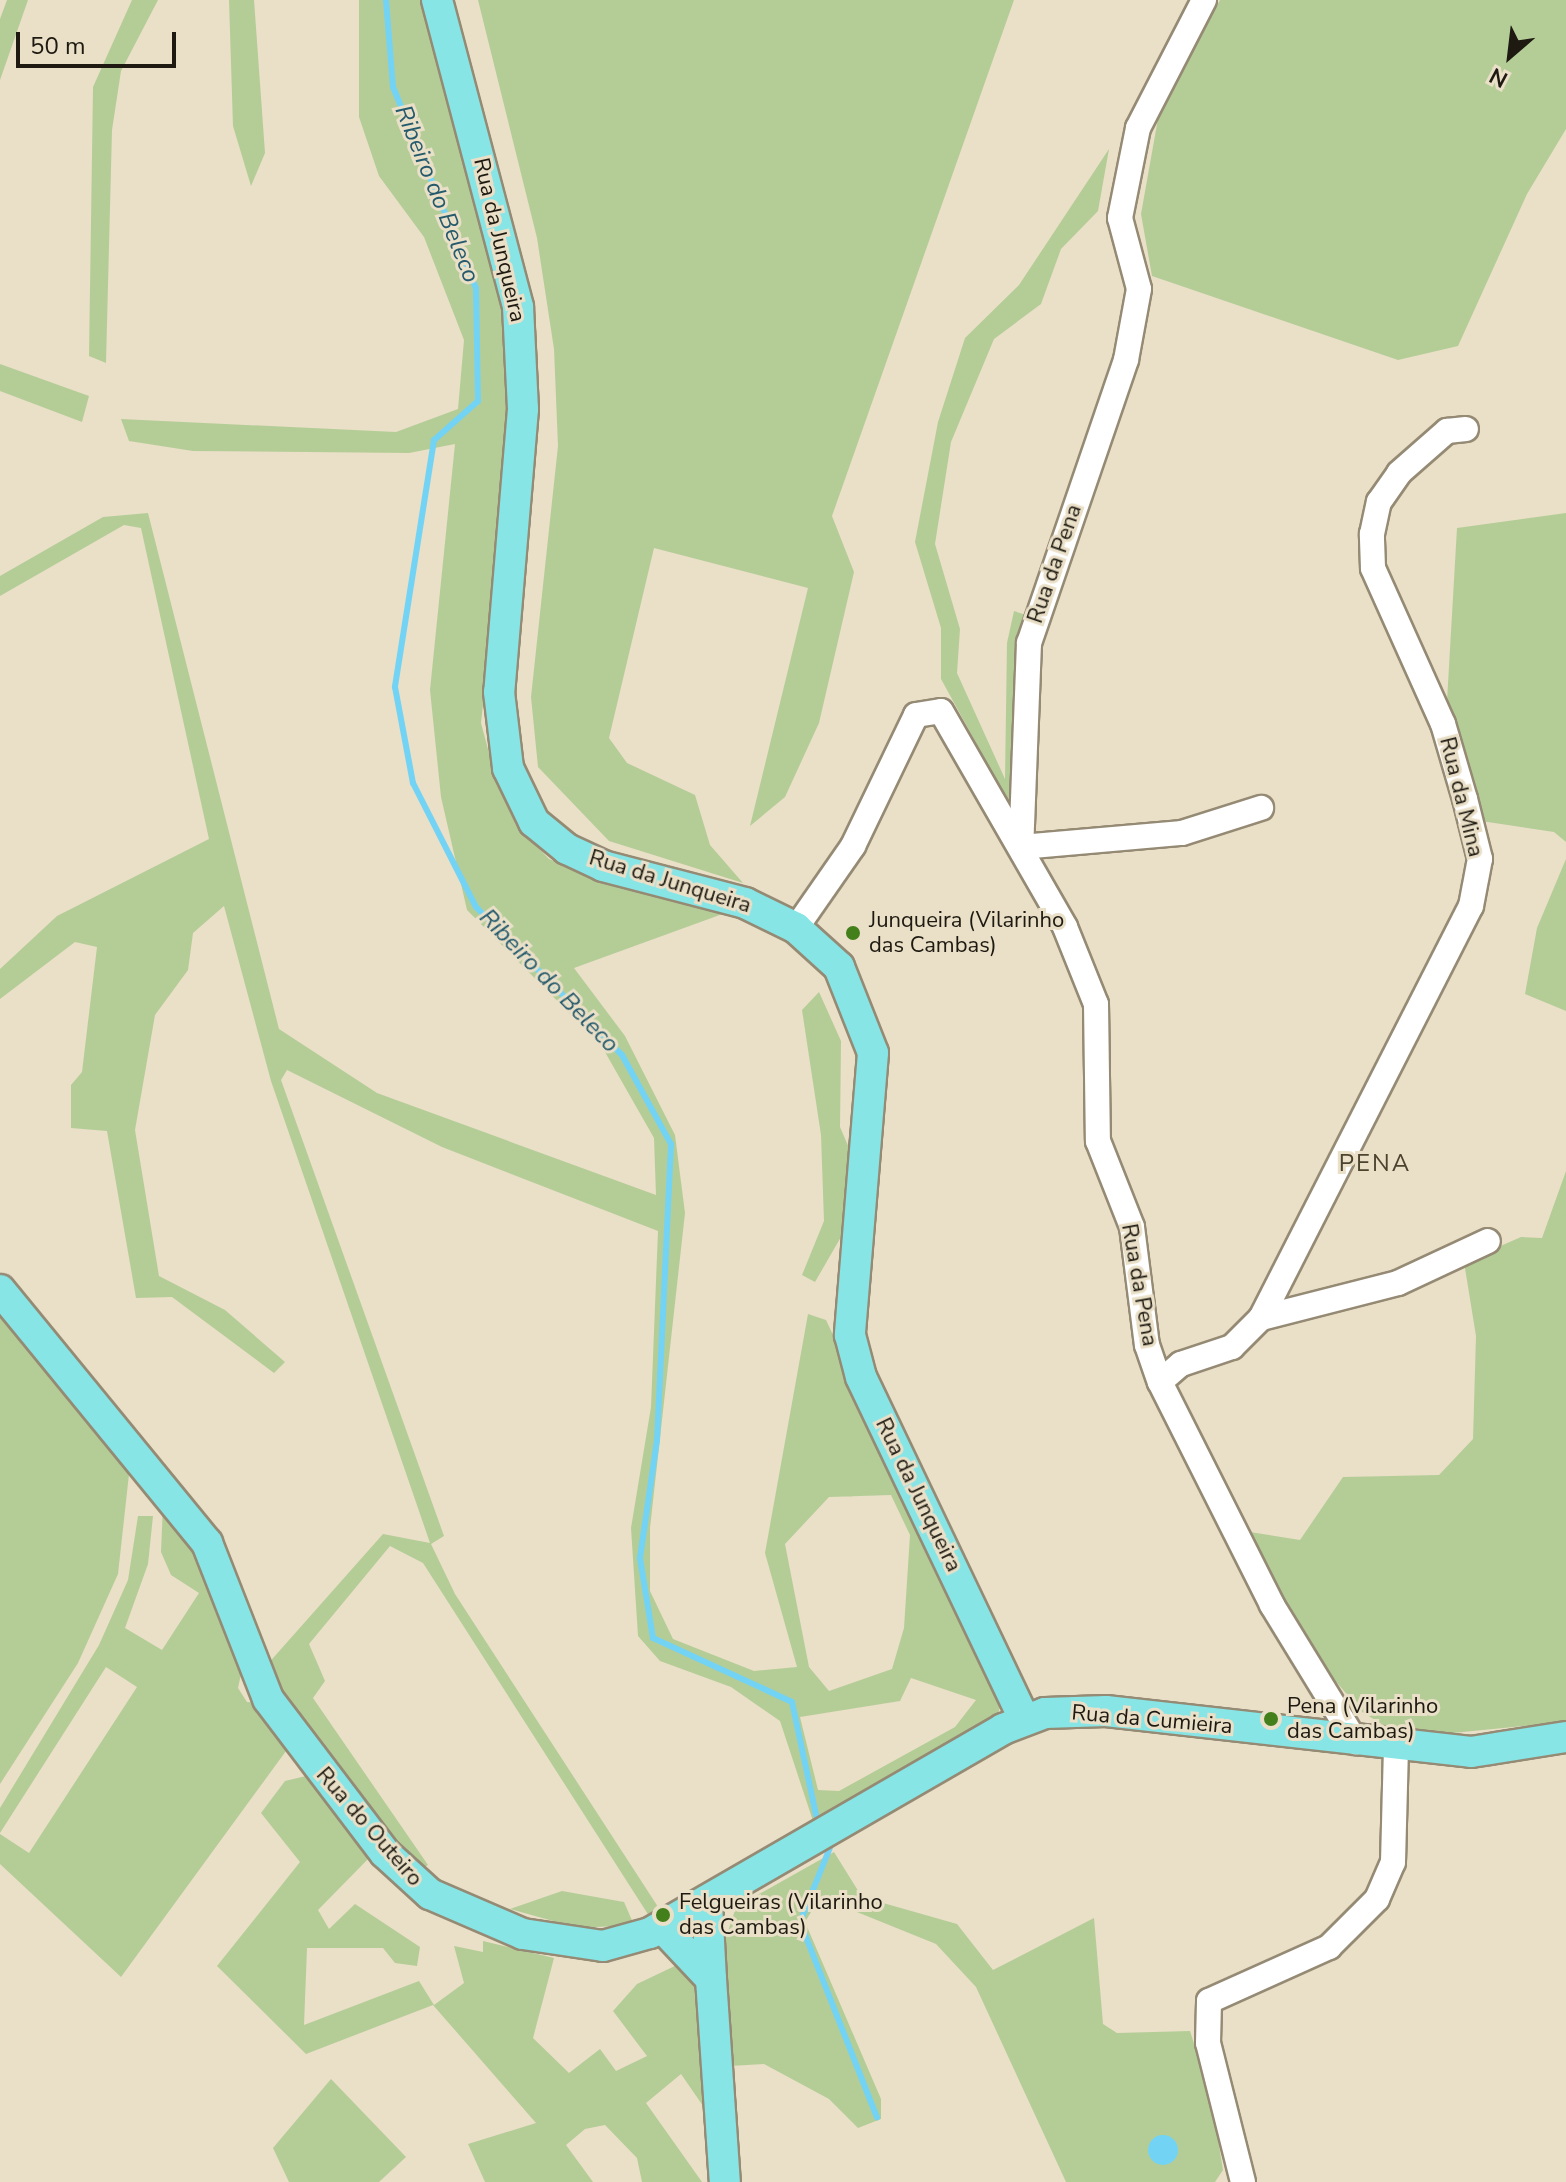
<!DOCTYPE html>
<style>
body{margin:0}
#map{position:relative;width:1566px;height:2182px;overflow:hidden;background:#eadfc7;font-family:"Nunito Sans",sans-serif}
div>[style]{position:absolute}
.green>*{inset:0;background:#b4cd97}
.water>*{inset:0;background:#72d3f5}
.round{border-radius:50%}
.stream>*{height:6px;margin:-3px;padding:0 3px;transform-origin:3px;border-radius:3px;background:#72d3f5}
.roads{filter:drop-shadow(2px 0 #958a74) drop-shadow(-2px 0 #958a74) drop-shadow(0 2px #958a74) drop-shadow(0 -2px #958a74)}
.minor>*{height:24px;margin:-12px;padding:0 12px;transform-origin:12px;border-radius:12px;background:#fff}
.major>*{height:30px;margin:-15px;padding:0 15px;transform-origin:15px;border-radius:15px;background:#87e5e6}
.dots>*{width:22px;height:22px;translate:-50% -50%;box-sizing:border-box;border:4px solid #eadfc7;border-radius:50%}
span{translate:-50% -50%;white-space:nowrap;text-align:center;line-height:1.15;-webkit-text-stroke:6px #eadfc7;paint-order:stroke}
.street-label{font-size:22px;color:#1e1a11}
.poi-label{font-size:22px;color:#1e1a11}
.left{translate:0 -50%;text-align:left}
.water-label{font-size:24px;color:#245a6c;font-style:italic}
.neighbourhood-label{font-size:24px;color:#4c432f;letter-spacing:2px}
.north{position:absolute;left:1470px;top:16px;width:80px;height:80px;-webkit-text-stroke:6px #eadfc7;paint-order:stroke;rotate:208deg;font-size:22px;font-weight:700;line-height:32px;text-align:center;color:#1e1a11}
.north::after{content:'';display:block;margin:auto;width:28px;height:36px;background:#1e1a11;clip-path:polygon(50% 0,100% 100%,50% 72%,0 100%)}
.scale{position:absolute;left:16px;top:32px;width:160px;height:36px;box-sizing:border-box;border:4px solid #1e1a11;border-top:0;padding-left:10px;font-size:24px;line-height:28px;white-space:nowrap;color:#1e1a11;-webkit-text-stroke:6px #eadfc7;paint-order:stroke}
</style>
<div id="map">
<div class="green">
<div style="clip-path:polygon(7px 0,28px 0,0 80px,0 19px)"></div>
<div style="clip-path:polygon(132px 0,158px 0,121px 71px,112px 130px,106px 363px,89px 356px,93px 87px)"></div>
<div style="clip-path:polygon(229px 0,254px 0,265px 153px,251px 186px,233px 126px)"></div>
<div style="clip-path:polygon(evenodd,359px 0,425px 0,502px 272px,510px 456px,481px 723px,497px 783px,516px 825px,549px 859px,604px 882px,728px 912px,574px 968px,625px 1036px,675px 1135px,685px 1213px,650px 1528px,650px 1591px,673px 1639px,754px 1671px,797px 1667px,765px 1553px,808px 1314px,826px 1320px,1002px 1697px,998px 1715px,925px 1763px,813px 1821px,780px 1721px,731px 1687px,660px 1661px,638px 1636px,631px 1528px,651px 1407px,658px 1231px,442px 1147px,287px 1070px,281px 1080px,444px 1536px,431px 1544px,455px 1594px,662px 1913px,651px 1919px,423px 1563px,390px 1546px,309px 1644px,325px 1681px,313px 1698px,428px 1865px,420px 1870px,285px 1704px,266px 1666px,383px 1534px,430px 1543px,271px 1081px,224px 906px,193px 933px,188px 970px,155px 1015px,135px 1130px,159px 1276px,225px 1310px,285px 1362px,274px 1373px,172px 1297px,136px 1298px,107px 1131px,71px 1128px,71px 1085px,82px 1072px,97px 947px,75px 942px,0 999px,0 969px,57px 916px,209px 839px,141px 528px,124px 525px,0 596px,0 576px,103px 517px,148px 513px,279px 1029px,377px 1093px,656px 1195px,654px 1138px,601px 1045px,467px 910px,441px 797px,430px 690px,455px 444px,409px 453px,193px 451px,129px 441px,121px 419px,396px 432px,458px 409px,464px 340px,424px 237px,379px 176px,359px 117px,359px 0,891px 1495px,910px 1535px,904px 1628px,892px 1669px,829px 1691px,809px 1667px,785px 1544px,829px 1497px,891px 1495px,359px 0,911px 1678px,976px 1700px,955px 1727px,839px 1791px,818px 1790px,800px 1717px,900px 1701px,911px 1678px)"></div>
<div style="clip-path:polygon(478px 0,1014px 0,832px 516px,854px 572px,819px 723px,785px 797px,750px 826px,808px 588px,654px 548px,609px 738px,627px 763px,695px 795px,710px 845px,743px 883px,609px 841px,538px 767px,531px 697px,558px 446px,554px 349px,537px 238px)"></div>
<div style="clip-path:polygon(1220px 0,1566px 0,1566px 129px,1527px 194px,1458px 346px,1398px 360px,1152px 276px,1141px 214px,1159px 113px)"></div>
<div style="clip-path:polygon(1109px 149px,1098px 211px,1061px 249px,1041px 304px,994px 339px,951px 442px,935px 544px,960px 629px,957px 673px,1005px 779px,1007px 643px,1014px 611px,1029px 616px,1017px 796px,1008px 801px,941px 679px,941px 628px,915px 542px,938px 422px,965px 338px,1019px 285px)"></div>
<div style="clip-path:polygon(0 364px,89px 396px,82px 422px,0 391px)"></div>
<div style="clip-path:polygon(1566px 513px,1566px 842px,1554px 832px,1481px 821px,1447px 701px,1457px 528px)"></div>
<div style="clip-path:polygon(1566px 859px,1566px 1011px,1525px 994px,1537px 928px)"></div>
<div style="clip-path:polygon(819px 992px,841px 1041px,840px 1127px,852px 1155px,845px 1230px,815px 1282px,802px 1275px,824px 1221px,821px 1135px,802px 1010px)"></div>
<div style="clip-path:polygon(1566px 1171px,1566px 1722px,1442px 1734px,1385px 1726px,1362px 1712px,1309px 1650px,1250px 1532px,1300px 1540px,1343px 1477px,1439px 1475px,1473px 1439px,1476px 1336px,1464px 1262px,1521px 1237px,1542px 1238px)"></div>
<div style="clip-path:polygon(0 1311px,130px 1465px,118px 1574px,78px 1663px,0 1784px)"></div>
<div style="clip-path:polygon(163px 1505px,194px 1545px,243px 1665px,238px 1688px,247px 1702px,258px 1703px,286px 1751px,121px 1977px,0 1864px,0 1834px,29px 1853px,137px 1687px,106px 1667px,0 1833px,0 1808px,99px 1645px,128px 1580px,138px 1516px,153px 1516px,148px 1564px,125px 1628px,162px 1650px,199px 1593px,171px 1575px,161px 1552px)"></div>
<div style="clip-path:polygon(306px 1776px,370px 1857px,318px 1910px,329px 1929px,355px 1904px,420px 1947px,417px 1966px,395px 1963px,383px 1948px,307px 1948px,304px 2025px,419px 1981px,434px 2005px,464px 1983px,454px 1946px,483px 1952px,483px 1941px,554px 1958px,533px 2038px,569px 2073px,600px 2049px,616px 2071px,647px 2056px,613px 2011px,637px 1984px,679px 1964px,695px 1987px,710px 2116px,681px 2074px,646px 2103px,702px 2182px,642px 2182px,637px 2158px,605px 2125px,585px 2129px,566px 2145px,593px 2182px,485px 2182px,468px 2144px,536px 2123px,433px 2005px,306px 2054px,217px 1966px,300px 1862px,261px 1813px,285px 1781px)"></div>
<div style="clip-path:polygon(834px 1852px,862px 1897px,957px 1924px,993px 1970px,1094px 1918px,1103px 2024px,1117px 2033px,1190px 2031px,1211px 2097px,1223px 2170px,1215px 2182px,1066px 2182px,976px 1987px,936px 1944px,852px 1910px,814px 1907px,805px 1922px,881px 2099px,881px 2119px,858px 2128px,829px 2099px,764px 2064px,730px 2066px,721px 1953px,736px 1907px)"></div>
<div style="clip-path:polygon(562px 1891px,624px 1902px,634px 1925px,578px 1928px,510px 1909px)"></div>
<div style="clip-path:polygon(331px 2079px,406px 2157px,379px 2182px,289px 2182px,273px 2148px)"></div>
</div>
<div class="water">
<div class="round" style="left:1148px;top:2135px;width:30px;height:30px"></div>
</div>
<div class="stream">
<div style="left:386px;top:0;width:87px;rotate:85.4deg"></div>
<div style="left:393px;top:87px;width:217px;rotate:67.6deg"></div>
<div style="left:476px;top:288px;width:113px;rotate:89deg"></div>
<div style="left:478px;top:401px;width:59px;rotate:138.4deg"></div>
<div style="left:434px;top:440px;width:250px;rotate:99deg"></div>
<div style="left:395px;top:687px;width:98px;rotate:79.4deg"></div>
<div style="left:413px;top:783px;width:139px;rotate:63.1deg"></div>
<div style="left:476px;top:907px;width:208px;rotate:45.4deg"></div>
<div style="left:622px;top:1055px;width:102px;rotate:61.2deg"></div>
<div style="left:671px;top:1144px;width:296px;rotate:92.7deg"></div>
<div style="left:657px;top:1440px;width:119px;rotate:98.2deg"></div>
<div style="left:640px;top:1558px;width:81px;rotate:80.8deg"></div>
<div style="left:653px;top:1638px;width:153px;rotate:24.7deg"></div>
<div style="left:792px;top:1702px;width:116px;rotate:78deg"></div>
<div style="left:831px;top:1845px;width:83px;rotate:111.9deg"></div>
<div style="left:800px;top:1922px;width:210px;rotate:68.5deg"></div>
</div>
<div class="roads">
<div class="minor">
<div style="left:1204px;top:0;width:144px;rotate:117.3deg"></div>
<div style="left:1138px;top:128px;width:92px;rotate:101.3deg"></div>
<div style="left:1120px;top:218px;width:73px;rotate:75deg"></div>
<div style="left:1139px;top:289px;width:72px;rotate:100.4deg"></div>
<div style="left:1126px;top:360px;width:299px;rotate:108.9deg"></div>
<div style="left:1029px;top:643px;width:204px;rotate:92.2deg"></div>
<div style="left:1021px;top:847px;width:162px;rotate:-5deg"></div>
<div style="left:1182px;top:833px;width:83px;rotate:-17.6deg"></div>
<div style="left:796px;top:928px;width:100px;rotate:-55.2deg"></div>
<div style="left:853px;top:846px;width:145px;rotate:-64.3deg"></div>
<div style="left:916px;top:715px;width:25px;rotate:-9deg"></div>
<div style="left:941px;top:711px;width:249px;rotate:60.1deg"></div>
<div style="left:1065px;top:927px;width:83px;rotate:68.1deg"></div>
<div style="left:1096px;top:1004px;width:137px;rotate:89.2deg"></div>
<div style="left:1098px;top:1141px;width:92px;rotate:68.4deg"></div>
<div style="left:1132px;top:1227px;width:119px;rotate:82.8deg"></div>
<div style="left:1147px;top:1345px;width:39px;rotate:71deg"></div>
<div style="left:1160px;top:1382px;width:250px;rotate:63.3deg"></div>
<div style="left:1272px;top:1605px;width:161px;rotate:58.5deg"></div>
<div style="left:1261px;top:1318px;width:141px;rotate:-14.3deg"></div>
<div style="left:1398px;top:1283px;width:99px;rotate:-25deg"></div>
<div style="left:1160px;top:1382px;width:28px;rotate:-41deg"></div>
<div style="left:1181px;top:1364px;width:54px;rotate:-18.4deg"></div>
<div style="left:1232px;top:1347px;width:41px;rotate:-45deg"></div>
<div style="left:1261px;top:1318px;width:462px;rotate:-63deg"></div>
<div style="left:1471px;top:906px;width:48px;rotate:-79.2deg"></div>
<div style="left:1480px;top:859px;width:62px;rotate:-104deg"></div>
<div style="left:1465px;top:799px;width:78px;rotate:-106.3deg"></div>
<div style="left:1443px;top:724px;width:171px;rotate:-114.2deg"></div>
<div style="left:1373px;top:568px;width:34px;rotate:-92deg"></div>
<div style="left:1372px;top:534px;width:33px;rotate:-78deg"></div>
<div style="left:1379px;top:502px;width:35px;rotate:-55deg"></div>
<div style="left:1399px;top:473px;width:64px;rotate:-41.2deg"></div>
<div style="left:1447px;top:431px;width:19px;rotate:-6deg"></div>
<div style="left:1243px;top:2182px;width:143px;rotate:-104.1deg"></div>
<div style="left:1208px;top:2043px;width:42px;rotate:-88.6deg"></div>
<div style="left:1209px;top:2001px;width:132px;rotate:-24.2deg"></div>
<div style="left:1329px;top:1947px;width:68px;rotate:-45deg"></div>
<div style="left:1377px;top:1899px;width:40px;rotate:-66.6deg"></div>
<div style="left:1393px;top:1862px;width:115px;rotate:-88.5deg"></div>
</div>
<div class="major">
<div style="left:437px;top:0;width:318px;rotate:75.2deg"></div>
<div style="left:518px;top:307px;width:102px;rotate:87.2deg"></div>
<div style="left:523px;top:409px;width:284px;rotate:94.8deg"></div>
<div style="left:499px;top:692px;width:77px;rotate:83.2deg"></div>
<div style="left:508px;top:768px;width:60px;rotate:64.3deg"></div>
<div style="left:534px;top:822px;width:43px;rotate:39.3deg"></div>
<div style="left:567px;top:849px;width:40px;rotate:25deg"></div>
<div style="left:603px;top:866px;width:147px;rotate:14.6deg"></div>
<div style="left:745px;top:903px;width:57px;rotate:26.1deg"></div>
<div style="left:796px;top:928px;width:58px;rotate:42.2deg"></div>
<div style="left:839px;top:967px;width:92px;rotate:68.4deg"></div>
<div style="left:873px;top:1053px;width:283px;rotate:94.7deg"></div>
<div style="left:850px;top:1335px;width:43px;rotate:75.3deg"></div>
<div style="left:861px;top:1377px;width:379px;rotate:64.5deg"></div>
<div style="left:0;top:1290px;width:327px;rotate:50.7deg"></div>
<div style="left:207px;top:1543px;width:168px;rotate:68.6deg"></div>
<div style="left:268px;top:1699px;width:193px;rotate:52.8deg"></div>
<div style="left:385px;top:1853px;width:61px;rotate:42.3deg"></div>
<div style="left:430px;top:1894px;width:101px;rotate:23.3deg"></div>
<div style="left:523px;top:1934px;width:81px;rotate:8.5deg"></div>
<div style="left:603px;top:1946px;width:49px;rotate:-15.5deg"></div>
<div style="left:650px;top:1933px;width:408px;rotate:-30deg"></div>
<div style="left:1003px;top:1729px;width:45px;rotate:-20.9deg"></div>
<div style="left:1045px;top:1713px;width:61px;rotate:-1.9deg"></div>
<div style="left:1106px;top:1711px;width:367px;rotate:6.4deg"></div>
<div style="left:1471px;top:1752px;width:96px;rotate:-9deg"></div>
<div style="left:662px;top:1927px;width:71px;rotate:46.7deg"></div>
<div style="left:711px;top:1979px;width:76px;rotate:-93deg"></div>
<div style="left:711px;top:1979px;width:203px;rotate:86.1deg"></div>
</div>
</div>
<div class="dots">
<div style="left:853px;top:933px;background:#43801c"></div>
<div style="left:1271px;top:1719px;background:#43801c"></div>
<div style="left:663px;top:1915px;background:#43801c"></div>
</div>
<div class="street-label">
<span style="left:499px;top:240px;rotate:77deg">Rua da Junqueira</span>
<span style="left:1055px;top:564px;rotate:-71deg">Rua da Pena</span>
<span style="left:1461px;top:797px;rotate:76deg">Rua da Mina</span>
<span style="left:670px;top:882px;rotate:17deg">Rua da Junqueira</span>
<span style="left:1139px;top:1285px;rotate:80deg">Rua da Pena</span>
<span style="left:918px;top:1495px;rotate:64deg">Rua da Junqueira</span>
<span style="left:1152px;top:1720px;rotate:5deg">Rua da Cumieira</span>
<span style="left:369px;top:1827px;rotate:49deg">Rua do Outeiro</span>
</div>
<div class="poi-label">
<span class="left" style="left:869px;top:933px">Junqueira (Vilarinho<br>das Cambas)</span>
<span class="left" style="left:1287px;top:1719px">Pena (Vilarinho<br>das Cambas)</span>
<span class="left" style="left:679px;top:1915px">Felgueiras (Vilarinho<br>das Cambas)</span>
</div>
<div class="water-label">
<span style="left:437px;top:194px;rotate:68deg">Ribeiro do Beleco</span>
<span style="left:549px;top:981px;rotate:46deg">Ribeiro do Beleco</span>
</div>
<div class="neighbourhood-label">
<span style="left:1375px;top:1164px">PENA</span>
</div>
<div class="north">N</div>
<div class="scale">50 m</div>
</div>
